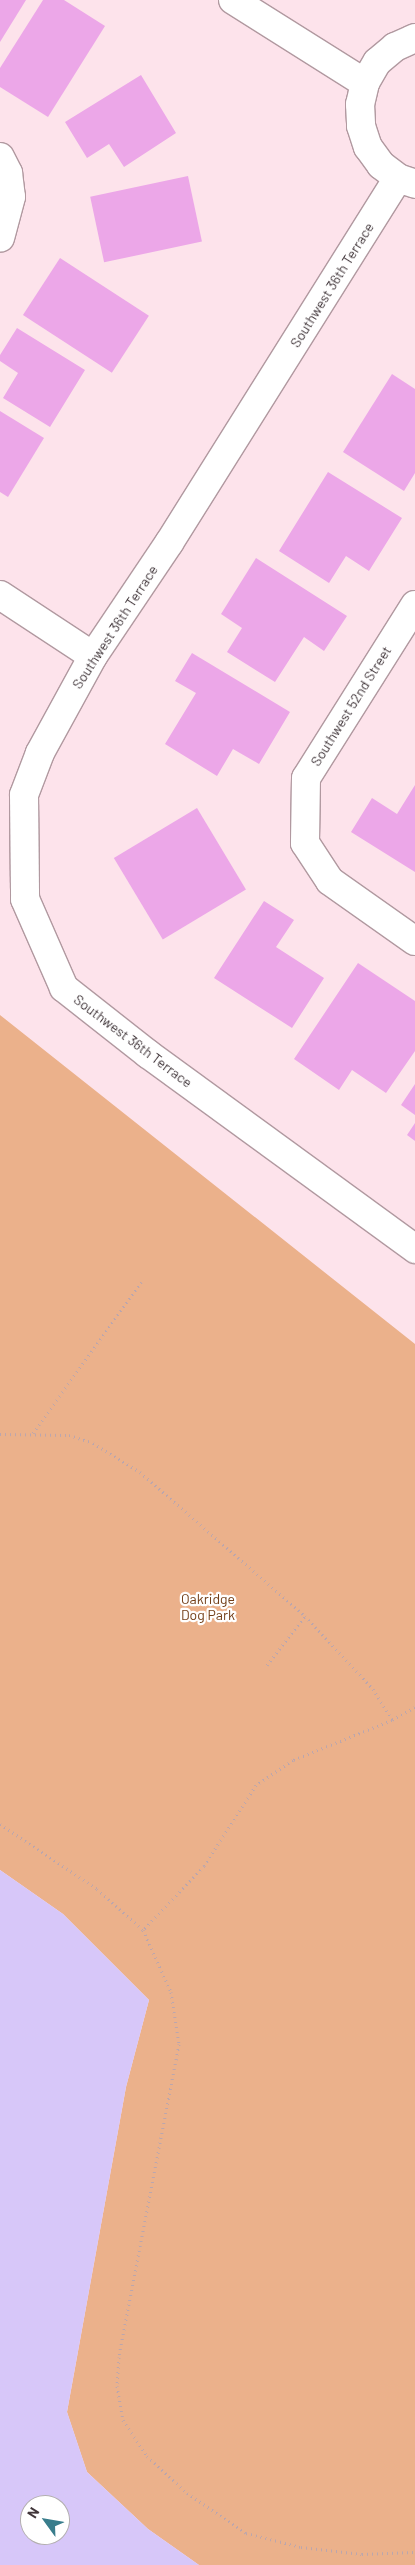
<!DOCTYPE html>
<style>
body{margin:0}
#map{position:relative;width:415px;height:2565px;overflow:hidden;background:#fde3eb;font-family:Barlow,sans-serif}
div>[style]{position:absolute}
.green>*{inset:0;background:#ebb18b}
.water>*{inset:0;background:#d7c7f9}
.building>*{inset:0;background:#eca7e8;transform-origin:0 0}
.path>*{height:3px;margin-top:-1.5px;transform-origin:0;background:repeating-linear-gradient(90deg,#bba6ad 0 1px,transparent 0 5px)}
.roads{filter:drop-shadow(1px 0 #b199a0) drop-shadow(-1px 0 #b199a0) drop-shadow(0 1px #b199a0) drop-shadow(0 -1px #b199a0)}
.minor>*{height:28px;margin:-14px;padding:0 14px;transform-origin:14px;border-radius:14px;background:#fff}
span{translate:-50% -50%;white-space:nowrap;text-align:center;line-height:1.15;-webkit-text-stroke:4.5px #fff;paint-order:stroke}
.street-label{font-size:14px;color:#41363a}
.park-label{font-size:14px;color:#723e17}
.north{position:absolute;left:20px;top:2495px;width:50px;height:50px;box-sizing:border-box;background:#fff;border:1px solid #b3afb0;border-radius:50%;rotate:302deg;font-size:14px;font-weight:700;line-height:20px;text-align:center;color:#41363a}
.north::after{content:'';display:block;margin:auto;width:18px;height:22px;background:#397d8c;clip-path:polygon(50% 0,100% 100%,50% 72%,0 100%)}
</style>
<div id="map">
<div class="green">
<div style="clip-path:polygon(0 1015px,415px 1344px,415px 2565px,199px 2565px,148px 2529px,87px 2472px,67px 2412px,126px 2087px,149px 2000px,63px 1914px,0 1870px)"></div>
</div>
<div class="water">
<div style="clip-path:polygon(evenodd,0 1870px,63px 1914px,149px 2000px,126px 2087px,67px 2412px,87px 2472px,148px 2529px,199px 2565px,0 2565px,0 1870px,30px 2505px,60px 2505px,60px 2535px,30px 2535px,30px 2505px)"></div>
</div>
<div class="building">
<div style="clip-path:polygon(0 0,26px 0,0 42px)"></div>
<div style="clip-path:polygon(43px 0,64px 0,105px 26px,48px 117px,0 87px,0 68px)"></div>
<div style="clip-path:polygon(141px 75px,176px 133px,124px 167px,109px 144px,87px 158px,65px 122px)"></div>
<div style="left:188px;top:176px;width:67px;height:100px;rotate:78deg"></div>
<div style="left:60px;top:258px;width:106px;height:68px;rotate:33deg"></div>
<div style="clip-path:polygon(17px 328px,85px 370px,50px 427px,3px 398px,18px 373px,0 361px,0 355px)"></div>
<div style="clip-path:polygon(392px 374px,415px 389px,415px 473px,404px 491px,343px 452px)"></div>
<div style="clip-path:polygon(0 411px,44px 438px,8px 497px,0 492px)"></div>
<div style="clip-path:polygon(328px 472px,402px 518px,369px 571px,346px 556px,329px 583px,279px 551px)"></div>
<div style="clip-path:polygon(256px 558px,347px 616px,324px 651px,304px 637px,275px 682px,227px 652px,242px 628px,221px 614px)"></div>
<div style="clip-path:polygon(192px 653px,290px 712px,259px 764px,233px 749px,217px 776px,165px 744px,196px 693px,175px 681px)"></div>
<div style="clip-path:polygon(415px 785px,415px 872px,351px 832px,372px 798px,397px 814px)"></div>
<div style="left:197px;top:808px;width:95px;height:97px;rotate:59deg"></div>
<div style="clip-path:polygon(264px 901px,294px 920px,276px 947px,324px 978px,292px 1028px,214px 978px)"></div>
<div style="clip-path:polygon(358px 963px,415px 1001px,415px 1051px,386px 1093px,352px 1070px,339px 1090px,294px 1059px)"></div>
<div style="clip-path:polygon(415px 1084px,415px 1115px,401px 1105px)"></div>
<div style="clip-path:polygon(415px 1123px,415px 1141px,407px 1135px)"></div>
</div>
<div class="path">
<div style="left:33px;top:1433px;width:186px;rotate:-54.4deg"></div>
<div style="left:0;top:1434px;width:69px;rotate:0.8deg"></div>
<div style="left:69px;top:1435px;width:25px;rotate:18deg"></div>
<div style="left:93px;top:1443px;width:55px;rotate:31.7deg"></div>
<div style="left:140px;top:1472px;width:219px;rotate:41.1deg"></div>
<div style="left:305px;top:1616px;width:100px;rotate:47deg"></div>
<div style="left:373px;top:1689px;width:36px;rotate:58deg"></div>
<div style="left:267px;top:1665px;width:62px;rotate:-52.2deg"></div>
<div style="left:415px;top:1707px;width:26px;rotate:151deg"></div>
<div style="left:392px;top:1720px;width:107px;rotate:158deg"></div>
<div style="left:293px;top:1760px;width:45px;rotate:146deg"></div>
<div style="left:256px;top:1785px;width:96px;rotate:122.7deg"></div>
<div style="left:204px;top:1866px;width:88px;rotate:133.6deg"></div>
<div style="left:143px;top:1930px;width:68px;rotate:65.7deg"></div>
<div style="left:171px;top:1992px;width:53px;rotate:81.3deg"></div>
<div style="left:179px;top:2044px;width:319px;rotate:100.9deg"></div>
<div style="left:119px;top:2357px;width:29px;rotate:94deg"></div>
<div style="left:117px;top:2386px;width:35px;rotate:80deg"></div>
<div style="left:123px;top:2420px;width:43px;rotate:56.3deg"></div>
<div style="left:147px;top:2456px;width:54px;rotate:42.8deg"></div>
<div style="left:187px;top:2493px;width:71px;rotate:34.1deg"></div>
<div style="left:246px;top:2533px;width:57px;rotate:14.3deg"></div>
<div style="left:301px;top:2547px;width:61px;rotate:6.5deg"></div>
<div style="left:362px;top:2554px;width:53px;rotate:-2.2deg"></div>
<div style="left:0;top:1824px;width:117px;rotate:33.8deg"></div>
<div style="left:97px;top:1889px;width:62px;rotate:41.7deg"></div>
</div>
<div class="roads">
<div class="minor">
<div style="left:233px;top:0;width:156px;rotate:32.2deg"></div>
<div style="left:415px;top:38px;width:22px;rotate:156deg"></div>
<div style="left:395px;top:47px;width:23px;rotate:140deg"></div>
<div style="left:377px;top:62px;width:24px;rotate:120deg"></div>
<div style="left:365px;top:83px;width:22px;rotate:103deg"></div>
<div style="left:360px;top:104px;width:22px;rotate:87deg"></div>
<div style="left:361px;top:126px;width:22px;rotate:72deg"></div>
<div style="left:368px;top:147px;width:22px;rotate:54deg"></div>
<div style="left:381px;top:165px;width:21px;rotate:37deg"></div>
<div style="left:398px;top:178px;width:18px;rotate:19deg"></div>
<div style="left:0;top:157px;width:18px;rotate:63deg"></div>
<div style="left:8px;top:173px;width:24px;rotate:83deg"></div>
<div style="left:11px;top:197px;width:42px;rotate:105deg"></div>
<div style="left:398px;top:178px;width:431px;rotate:122.1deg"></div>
<div style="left:169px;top:543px;width:136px;rotate:123.9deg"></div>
<div style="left:93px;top:656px;width:111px;rotate:118.7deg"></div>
<div style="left:40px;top:753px;width:45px;rotate:110.9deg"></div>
<div style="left:24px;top:795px;width:104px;rotate:89.4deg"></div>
<div style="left:25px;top:899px;width:97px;rotate:66.3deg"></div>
<div style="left:64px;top:988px;width:107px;rotate:38.2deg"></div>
<div style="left:148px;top:1054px;width:331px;rotate:36.1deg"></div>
<div style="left:0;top:595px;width:111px;rotate:33.3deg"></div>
<div style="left:415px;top:605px;width:204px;rotate:122.2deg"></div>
<div style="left:306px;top:778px;width:65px;rotate:90.9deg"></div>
<div style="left:305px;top:843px;width:45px;rotate:56.7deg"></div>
<div style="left:330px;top:881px;width:104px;rotate:35.2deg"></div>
</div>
</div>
<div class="street-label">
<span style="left:332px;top:285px;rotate:-58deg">Southwest 36th Terrace</span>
<span style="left:115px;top:627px;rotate:-57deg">Southwest 36th Terrace</span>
<span style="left:351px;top:706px;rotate:-58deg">Southwest 52nd Street</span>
<span style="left:133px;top:1041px;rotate:37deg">Southwest 36th Terrace</span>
</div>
<div class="park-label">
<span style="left:208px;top:1607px">Oakridge<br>Dog Park</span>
</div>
<div class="north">N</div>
</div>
